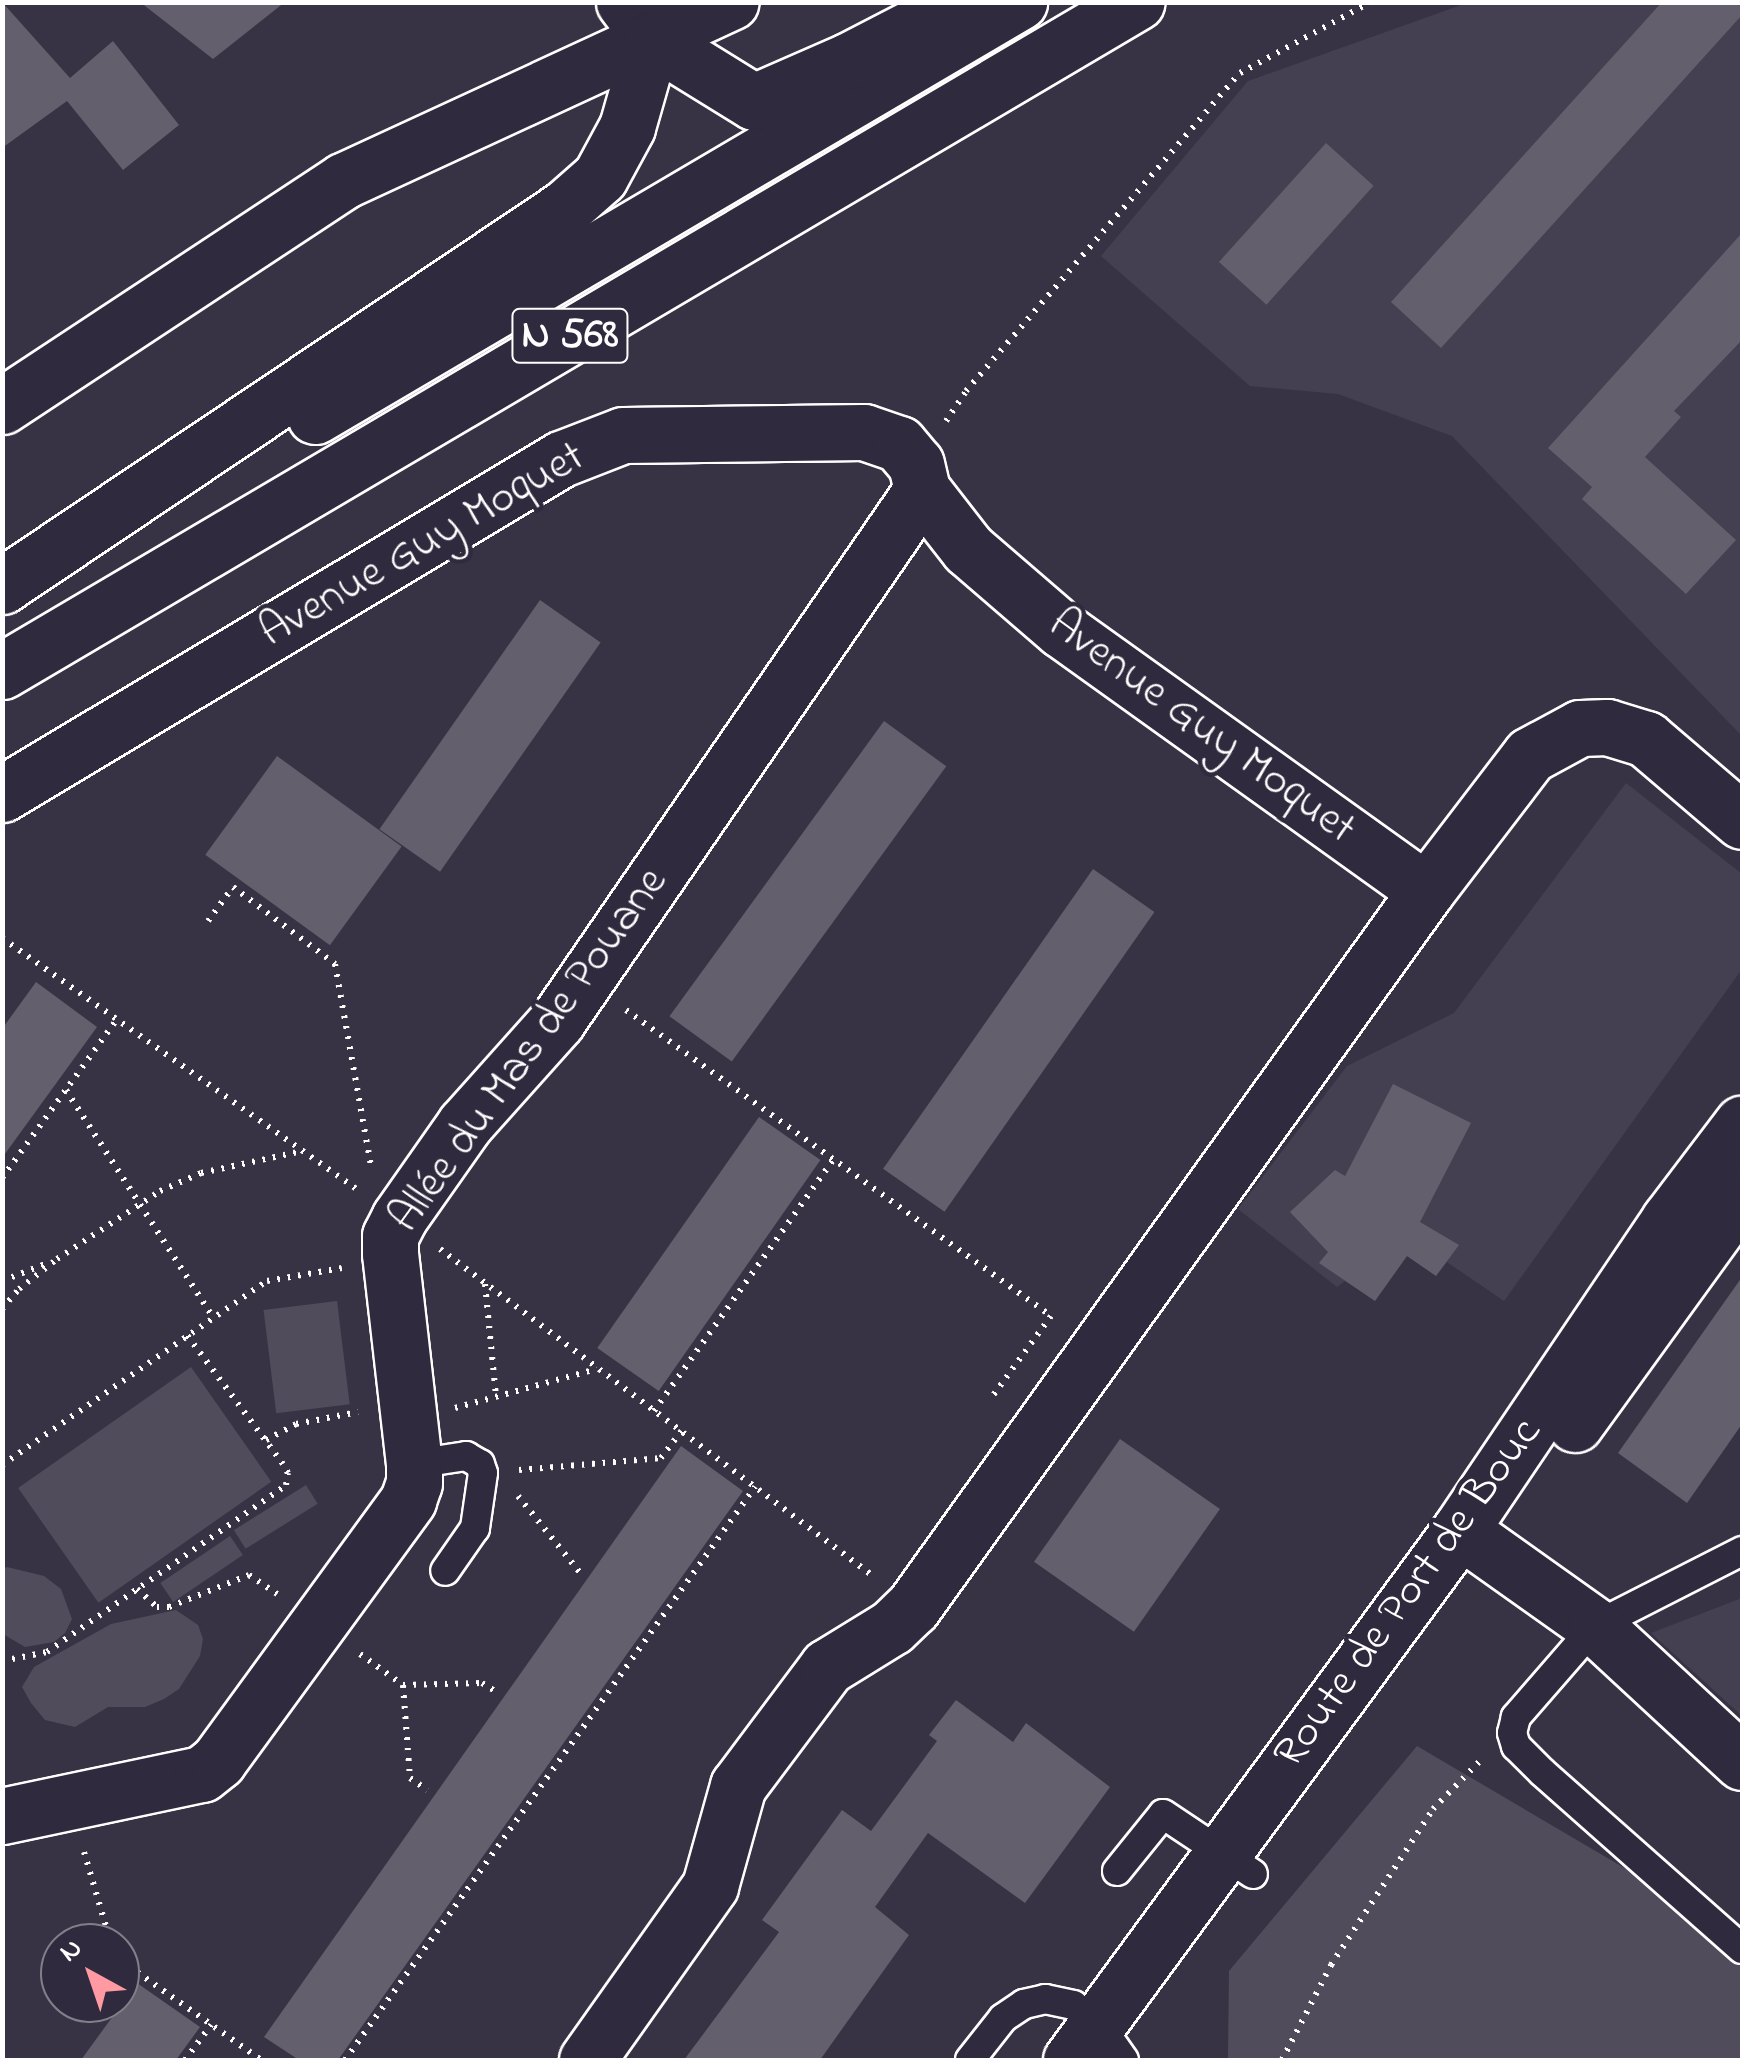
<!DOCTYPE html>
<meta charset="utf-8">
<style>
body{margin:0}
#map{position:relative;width:1745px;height:2063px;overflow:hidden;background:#373345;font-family:"Indie Flower",sans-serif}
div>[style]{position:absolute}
.built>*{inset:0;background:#444051}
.green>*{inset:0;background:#514c5c;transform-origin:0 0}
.building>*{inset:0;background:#635f6d;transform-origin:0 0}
.path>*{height:6px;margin-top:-3px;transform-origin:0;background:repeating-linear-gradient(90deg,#fff 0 2.5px,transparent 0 10.5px)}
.roads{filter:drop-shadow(2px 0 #fff) drop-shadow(-2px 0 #fff) drop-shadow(0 2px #fff) drop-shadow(0 -2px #fff)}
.lane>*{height:28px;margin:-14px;padding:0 14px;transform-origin:14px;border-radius:14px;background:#2f2a3d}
.street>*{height:55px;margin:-27.5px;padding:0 27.5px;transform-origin:27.5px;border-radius:27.5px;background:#2f2a3d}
.secondary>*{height:55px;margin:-27.5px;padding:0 27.5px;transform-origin:27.5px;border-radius:27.5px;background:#2f2a3d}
.highway>*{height:55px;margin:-27.5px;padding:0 27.5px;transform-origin:27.5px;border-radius:27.5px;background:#2f2a3d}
span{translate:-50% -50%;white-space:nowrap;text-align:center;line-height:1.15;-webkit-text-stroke:9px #2f2a3d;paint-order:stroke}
.shield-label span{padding:2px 8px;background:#2f2a3d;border:2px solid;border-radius:8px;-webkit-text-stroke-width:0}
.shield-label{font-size:42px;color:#fff;font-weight:700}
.street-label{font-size:45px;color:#fff}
.frame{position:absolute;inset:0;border:5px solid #fff;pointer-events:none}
.north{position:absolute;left:40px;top:1923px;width:100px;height:100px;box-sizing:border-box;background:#2f2a3d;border:2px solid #827f8b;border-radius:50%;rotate:320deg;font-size:28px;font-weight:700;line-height:40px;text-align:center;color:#fff}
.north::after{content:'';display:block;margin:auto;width:35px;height:45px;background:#ff9aa2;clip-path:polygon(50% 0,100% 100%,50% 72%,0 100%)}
</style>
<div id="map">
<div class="built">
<div style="clip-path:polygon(1467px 3px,1742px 3px,1742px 736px,1452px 436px,1338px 394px,1250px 386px,1101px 256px,1248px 81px)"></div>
<div style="clip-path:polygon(1626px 783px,1742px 874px,1742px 969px,1504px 1301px,1447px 1262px,1436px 1276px,1407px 1256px,1375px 1301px,1345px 1281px,1337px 1287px,1238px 1209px,1347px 1066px,1454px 1013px)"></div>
<div style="clip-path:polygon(1742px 1598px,1742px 1716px,1651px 1633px)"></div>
</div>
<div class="green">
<div style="left:337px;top:1301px;width:104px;height:74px;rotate:83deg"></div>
<div style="left:191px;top:1367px;width:140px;height:211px;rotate:55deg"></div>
<div style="left:306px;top:1485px;width:22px;height:85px;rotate:58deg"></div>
<div style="left:230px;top:1536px;width:23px;height:84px;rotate:56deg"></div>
<div style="clip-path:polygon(7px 1567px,44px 1576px,61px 1589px,72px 1619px,65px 1633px,54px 1642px,25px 1647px,3px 1634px,3px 1569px)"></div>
<div style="clip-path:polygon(176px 1610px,198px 1625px,203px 1639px,200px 1656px,179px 1689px,164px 1699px,145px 1707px,108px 1707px,75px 1727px,45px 1720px,31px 1703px,22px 1687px,34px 1667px,111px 1624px)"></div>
<div style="clip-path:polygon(1417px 1746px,1742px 1937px,1742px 2060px,1228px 2060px,1229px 1971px)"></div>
</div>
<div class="building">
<div style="clip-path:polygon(2px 2px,70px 78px,113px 41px,179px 125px,123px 170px,67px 101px,2px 148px)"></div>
<div style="clip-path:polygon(140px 2px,285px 2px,213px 59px)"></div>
<div style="clip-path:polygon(1662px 2px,1742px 2px,1742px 15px,1441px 348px,1391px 302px)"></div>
<div style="left:1326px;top:143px;width:64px;height:160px;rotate:42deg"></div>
<div style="clip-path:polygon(1742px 233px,1742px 340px,1674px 411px,1681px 417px,1645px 457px,1736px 540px,1686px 594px,1582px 499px,1592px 487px,1548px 448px)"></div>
<div style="left:540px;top:600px;width:74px;height:280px;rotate:35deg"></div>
<div style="left:884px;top:721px;width:77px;height:365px;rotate:36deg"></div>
<div style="left:277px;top:756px;width:154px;height:122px;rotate:36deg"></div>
<div style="left:1093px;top:869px;width:75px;height:366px;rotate:35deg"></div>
<div style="clip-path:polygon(36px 982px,97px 1027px,2px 1158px,2px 1029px)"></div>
<div style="clip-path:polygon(1393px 1084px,1471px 1123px,1420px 1222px,1459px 1245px,1436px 1276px,1407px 1256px,1375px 1301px,1319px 1263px,1328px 1252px,1290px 1212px,1335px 1170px,1345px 1176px)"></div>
<div style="left:759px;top:1117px;width:75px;height:282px;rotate:35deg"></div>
<div style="clip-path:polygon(1742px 1277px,1742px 1424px,1687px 1503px,1618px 1453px)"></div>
<div style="left:1120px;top:1439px;width:122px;height:150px;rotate:35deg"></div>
<div style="clip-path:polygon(681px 1446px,743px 1491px,338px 2060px,299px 2060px,264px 2037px)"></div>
<div style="clip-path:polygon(956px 1700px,1013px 1742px,1026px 1723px,1110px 1787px,1025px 1903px,928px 1833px,875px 1907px,909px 1935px,820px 2060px,684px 2060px,779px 1932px,762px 1920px,842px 1810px,871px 1831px,937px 1741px,929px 1735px)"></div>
<div style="clip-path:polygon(137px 1983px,200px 2027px,176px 2060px,81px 2060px)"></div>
</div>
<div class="path">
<div style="left:946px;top:421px;width:36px;rotate:-56deg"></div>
<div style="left:966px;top:391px;width:420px;rotate:-49.3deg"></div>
<div style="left:1240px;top:73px;width:149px;rotate:-28.5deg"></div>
<div style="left:208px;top:921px;width:42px;rotate:-53.7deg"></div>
<div style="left:233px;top:887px;width:128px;rotate:37deg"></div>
<div style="left:335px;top:964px;width:206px;rotate:79.9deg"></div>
<div style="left:2px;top:938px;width:435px;rotate:35.3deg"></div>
<div style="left:626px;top:1010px;width:524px;rotate:35.75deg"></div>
<div style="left:1051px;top:1316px;width:100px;rotate:126.1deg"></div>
<div style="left:66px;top:1090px;width:269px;rotate:57.1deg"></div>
<div style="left:2px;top:1178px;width:196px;rotate:-54.1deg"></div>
<div style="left:440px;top:1249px;width:543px;rotate:37.06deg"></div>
<div style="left:2px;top:1281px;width:49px;rotate:-21.4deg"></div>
<div style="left:485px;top:1284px;width:114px;rotate:84.4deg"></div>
<div style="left:2px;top:1309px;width:26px;rotate:-50deg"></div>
<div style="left:19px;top:1289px;width:48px;rotate:-38.3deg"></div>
<div style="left:57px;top:1259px;width:123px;rotate:-33.4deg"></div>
<div style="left:160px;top:1191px;width:45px;rotate:-23.7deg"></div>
<div style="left:201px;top:1173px;width:104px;rotate:-12.2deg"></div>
<div style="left:455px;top:1408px;width:147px;rotate:-15.4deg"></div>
<div style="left:654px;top:1411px;width:308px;rotate:-54.5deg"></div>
<div style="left:266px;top:1440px;width:34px;rotate:-28deg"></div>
<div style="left:296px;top:1424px;width:63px;rotate:-11deg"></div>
<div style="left:2px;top:1465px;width:323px;rotate:-34.8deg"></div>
<div style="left:267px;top:1281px;width:76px;rotate:-9.8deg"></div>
<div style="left:519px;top:1470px;width:143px;rotate:-4.8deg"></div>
<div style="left:661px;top:1458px;width:34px;rotate:-53deg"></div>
<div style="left:518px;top:1496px;width:102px;rotate:51deg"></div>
<div style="left:137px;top:1589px;width:27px;rotate:42deg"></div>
<div style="left:157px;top:1607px;width:12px"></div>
<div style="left:169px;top:1607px;width:86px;rotate:-21.8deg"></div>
<div style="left:249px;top:1575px;width:34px;rotate:34deg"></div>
<div style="left:360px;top:1654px;width:53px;rotate:35.8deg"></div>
<div style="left:403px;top:1685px;width:79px;rotate:-1.5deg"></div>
<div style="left:482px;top:1683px;width:19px;rotate:32deg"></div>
<div style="left:2px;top:1661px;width:46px;rotate:-11.3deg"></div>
<div style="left:47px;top:1652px;width:292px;rotate:-34.9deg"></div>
<div style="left:286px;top:1485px;width:12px;rotate:-81deg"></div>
<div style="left:288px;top:1473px;width:10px;rotate:-119deg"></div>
<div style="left:283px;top:1464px;width:161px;rotate:-126.7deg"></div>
<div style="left:403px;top:1685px;width:93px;rotate:85.7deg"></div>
<div style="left:410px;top:1778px;width:21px;rotate:35deg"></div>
<div style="left:84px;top:1852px;width:95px;rotate:73.5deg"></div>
<div style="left:120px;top:1960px;width:173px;rotate:35.3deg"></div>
<div style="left:185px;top:2060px;width:44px;rotate:-53.4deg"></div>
<div style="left:345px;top:2060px;width:705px;rotate:-54.42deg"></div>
<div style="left:1282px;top:2060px;width:107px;rotate:-62.7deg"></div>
<div style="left:1331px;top:1965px;width:186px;rotate:-56.8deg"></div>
<div style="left:1433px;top:1809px;width:69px;rotate:-45.6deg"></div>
</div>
<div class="roads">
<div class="lane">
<div style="left:414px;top:1464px;width:53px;rotate:-8.7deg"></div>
<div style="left:466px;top:1456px;width:16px;rotate:30deg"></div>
<div style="left:480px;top:1464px;width:9px;rotate:72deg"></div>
<div style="left:483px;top:1473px;width:56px;rotate:98.3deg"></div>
<div style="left:475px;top:1528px;width:52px;rotate:124.9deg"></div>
<div style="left:1742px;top:1551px;width:165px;rotate:153deg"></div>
<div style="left:1595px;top:1626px;width:121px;rotate:131deg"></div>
<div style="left:1516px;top:1717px;width:16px;rotate:104deg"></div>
<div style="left:1512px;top:1733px;width:14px;rotate:73deg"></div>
<div style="left:1516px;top:1746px;width:37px;rotate:45deg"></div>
<div style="left:1542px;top:1772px;width:267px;rotate:41.5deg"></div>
<div style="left:1117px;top:1871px;width:73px;rotate:-51.1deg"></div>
<div style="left:1163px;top:1814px;width:108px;rotate:33.7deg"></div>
<div style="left:970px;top:2060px;width:53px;rotate:-51.8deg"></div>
<div style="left:1003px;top:2018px;width:25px;rotate:-34deg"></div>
<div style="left:1024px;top:2004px;width:22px;rotate:-13deg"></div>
<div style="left:1045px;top:1999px;width:29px;rotate:12deg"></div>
<div style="left:1073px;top:2005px;width:31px;rotate:36deg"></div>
<div style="left:1098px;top:2023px;width:45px;rotate:54.9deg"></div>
</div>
<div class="street">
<div style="left:624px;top:2px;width:46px;rotate:52.9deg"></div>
<div style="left:2px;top:794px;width:652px;rotate:-30.93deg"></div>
<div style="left:561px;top:459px;width:66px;rotate:-21.2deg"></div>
<div style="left:623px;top:435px;width:241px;rotate:-0.7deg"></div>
<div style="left:864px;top:432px;width:37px;rotate:19deg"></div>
<div style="left:899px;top:444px;width:26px;rotate:50deg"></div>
<div style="left:916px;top:464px;width:27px;rotate:77deg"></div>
<div style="left:922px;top:490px;width:75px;rotate:52.1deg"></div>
<div style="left:968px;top:549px;width:124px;rotate:40.8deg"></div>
<div style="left:1062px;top:630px;width:448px;rotate:35.6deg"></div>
<div style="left:1426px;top:891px;width:171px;rotate:-52.6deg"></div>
<div style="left:1530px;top:755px;width:57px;rotate:-28.4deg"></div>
<div style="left:1580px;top:728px;width:27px;rotate:-2deg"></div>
<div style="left:1607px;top:727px;width:41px;rotate:17.1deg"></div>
<div style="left:1646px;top:739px;width:126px;rotate:40.5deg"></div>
<div style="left:1460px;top:1530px;width:166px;rotate:35.4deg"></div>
<div style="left:1595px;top:1626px;width:200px;rotate:42.8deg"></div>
<div style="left:2px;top:1816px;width:204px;rotate:-11.9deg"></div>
<div style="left:202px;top:1774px;width:21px;rotate:-39deg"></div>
<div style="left:218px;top:1761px;width:323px;rotate:-53.9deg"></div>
<div style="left:408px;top:1500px;width:18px;rotate:-71deg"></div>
<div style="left:414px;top:1483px;width:19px;rotate:-90deg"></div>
<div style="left:414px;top:1464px;width:212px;rotate:-96.5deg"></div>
<div style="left:390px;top:1253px;width:17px;rotate:-90deg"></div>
<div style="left:390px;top:1236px;width:20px;rotate:-63deg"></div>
<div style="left:399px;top:1218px;width:115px;rotate:-54.9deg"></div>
<div style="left:465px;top:1124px;width:138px;rotate:-48.2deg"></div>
<div style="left:557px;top:1021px;width:644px;rotate:-55.5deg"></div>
<div style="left:587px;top:2060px;width:213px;rotate:-54.7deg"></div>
<div style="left:710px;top:1886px;width:104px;rotate:-74.4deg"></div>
<div style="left:738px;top:1786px;width:149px;rotate:-53.2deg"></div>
<div style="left:827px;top:1667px;width:76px;rotate:-31.6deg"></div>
<div style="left:892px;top:1627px;width:29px;rotate:-44deg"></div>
<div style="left:913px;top:1607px;width:881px;rotate:-54.38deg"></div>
</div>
<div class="secondary">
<div style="left:2px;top:406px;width:409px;rotate:-33.4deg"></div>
<div style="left:343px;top:181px;width:427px;rotate:-24.8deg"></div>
<div style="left:1575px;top:1424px;width:285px;rotate:-54.1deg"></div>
<div style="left:1071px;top:2060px;width:657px;rotate:-53.72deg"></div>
<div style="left:1460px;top:1530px;width:374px;rotate:-56deg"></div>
<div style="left:1669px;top:1220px;width:121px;rotate:-52.8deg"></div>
</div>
<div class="highway">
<div style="left:315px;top:416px;width:817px;rotate:-30.46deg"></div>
<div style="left:2px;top:586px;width:680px;rotate:-33.9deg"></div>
<div style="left:566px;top:207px;width:45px;rotate:-41.4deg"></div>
<div style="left:600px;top:177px;width:57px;rotate:-61.6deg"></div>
<div style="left:627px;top:127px;width:91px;rotate:-74.1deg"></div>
<div style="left:652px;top:39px;width:120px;rotate:31.7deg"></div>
<div style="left:754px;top:102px;width:103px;rotate:-23.6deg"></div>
<div style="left:848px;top:61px;width:128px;rotate:-27.4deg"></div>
<div style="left:2px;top:671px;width:1317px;rotate:-30.52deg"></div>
</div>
</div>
<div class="shield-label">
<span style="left:570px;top:336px">N 568</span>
</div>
<div class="street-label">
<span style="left:423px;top:546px;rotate:-30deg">Avenue Guy Moquet</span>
<span style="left:1201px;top:728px;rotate:36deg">Avenue Guy Moquet</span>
<span style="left:530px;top:1051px;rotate:-54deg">Allée du Mas de Pouane</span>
<span style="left:1409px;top:1594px;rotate:-54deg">Route de Port de Bouc</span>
</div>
<div class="frame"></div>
<div class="north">N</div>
</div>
